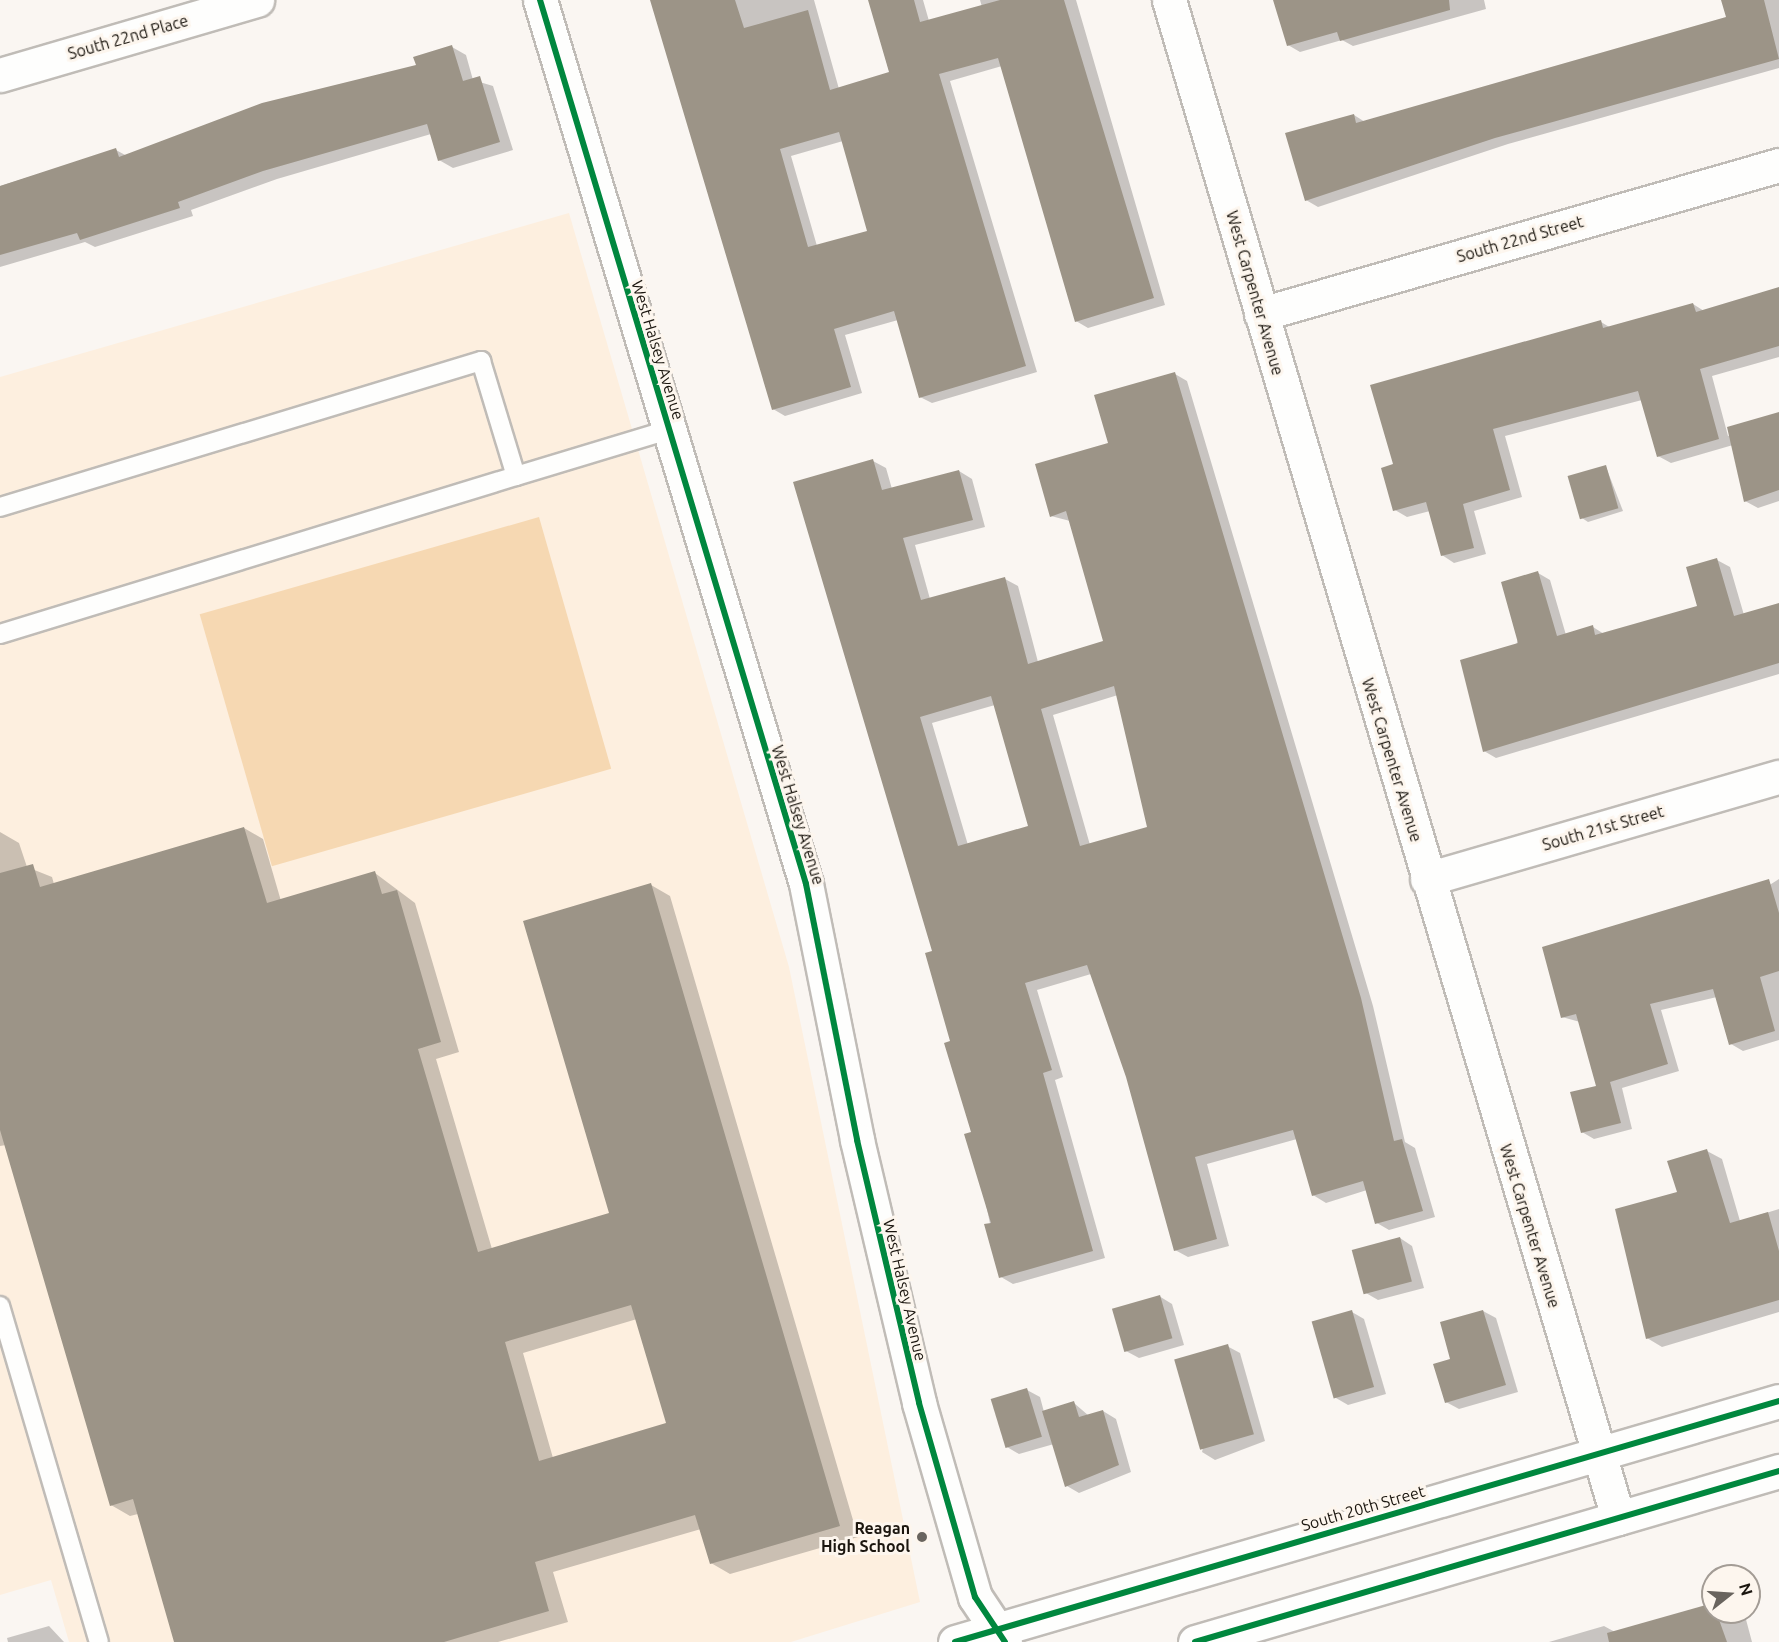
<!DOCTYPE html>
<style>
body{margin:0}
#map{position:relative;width:1779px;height:1642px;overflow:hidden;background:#faf6f2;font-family:Ubuntu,sans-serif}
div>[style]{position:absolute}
.built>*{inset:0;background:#fdefdf}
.green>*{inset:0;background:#f6d8b2;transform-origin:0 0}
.shadow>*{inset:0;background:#0003}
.building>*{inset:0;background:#9c9487;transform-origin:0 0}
.roads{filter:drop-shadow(2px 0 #c0bcb7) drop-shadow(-2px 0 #c0bcb7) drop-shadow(0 2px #c0bcb7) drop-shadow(0 -2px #c0bcb7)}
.service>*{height:18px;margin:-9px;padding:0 9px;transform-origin:9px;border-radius:9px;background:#fefefd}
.minor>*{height:33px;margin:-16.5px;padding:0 16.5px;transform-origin:16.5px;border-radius:16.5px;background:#fefefd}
.tertiary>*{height:33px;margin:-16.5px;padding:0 16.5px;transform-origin:16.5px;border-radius:16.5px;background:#fefefd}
.cycleway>*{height:6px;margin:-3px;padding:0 3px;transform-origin:3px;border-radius:3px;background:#00873e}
.dots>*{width:16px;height:16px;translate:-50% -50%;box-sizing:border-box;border:3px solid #fdf6ee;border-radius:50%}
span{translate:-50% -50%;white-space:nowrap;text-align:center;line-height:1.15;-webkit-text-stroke:6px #fdf6ee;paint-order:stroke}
.street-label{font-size:16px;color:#1b160f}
.poi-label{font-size:16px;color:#1b160f;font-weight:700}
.right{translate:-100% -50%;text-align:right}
.north{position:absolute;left:1701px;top:1564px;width:60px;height:60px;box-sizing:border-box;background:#fdf6ee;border:2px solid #a39c95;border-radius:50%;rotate:73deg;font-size:16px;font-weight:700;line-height:24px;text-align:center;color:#1b160f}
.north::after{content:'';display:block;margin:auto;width:21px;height:27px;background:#69645e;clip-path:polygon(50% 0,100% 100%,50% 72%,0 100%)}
</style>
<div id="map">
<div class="built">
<div style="clip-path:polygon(569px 213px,789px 967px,920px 1602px,791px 1642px,69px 1642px,51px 1580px,0 1595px,0 377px)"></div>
</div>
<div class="green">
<div style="left:539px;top:517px;width:262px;height:353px;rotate:74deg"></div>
</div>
<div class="shadow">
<div style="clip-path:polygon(evenodd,652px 0,814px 0,839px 89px,890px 74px,869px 0,923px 0,929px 21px,982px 7px,980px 0,1076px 0,1165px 305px,1088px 328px,1076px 321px,1002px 66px,950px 81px,1037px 372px,932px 403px,920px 397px,898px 320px,845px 335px,862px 393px,785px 416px,773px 409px,652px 0,843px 141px,869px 232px,817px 246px,791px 156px,843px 141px)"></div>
<div style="clip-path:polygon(1274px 0,1484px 0,1486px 9px,1353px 46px,1342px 40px,1300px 52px,1288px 45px)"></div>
<div style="clip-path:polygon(1722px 0,1779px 0,1779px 68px,1508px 144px,1318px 207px,1306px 200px,1354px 115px,1365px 122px,1727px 18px)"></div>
<div style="clip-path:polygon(452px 47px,466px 55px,473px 80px,493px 86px,513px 150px,453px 168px,439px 160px,431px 134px,277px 179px,191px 210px,193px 216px,95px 247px,85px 242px,0 267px,0 186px,116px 150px,127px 156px,418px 66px)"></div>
<div style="clip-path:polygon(1779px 288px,1779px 357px,1712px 376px,1728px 436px,1779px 414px,1779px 501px,1758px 508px,1745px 501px,1733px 445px,1671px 463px,1658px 456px,1642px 400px,1505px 436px,1522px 497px,1474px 511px,1486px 554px,1454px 563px,1442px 555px,1430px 511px,1407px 517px,1395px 510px,1394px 465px,1601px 322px,1611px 328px,1693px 304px,1704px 311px)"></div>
<div style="clip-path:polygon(evenodd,1175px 374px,1187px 381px,1373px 1006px,1405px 1142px,1415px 1148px,1435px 1217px,1389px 1230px,1377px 1223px,1367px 1190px,1326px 1203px,1313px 1195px,1297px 1139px,1207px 1164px,1229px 1246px,1188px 1257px,1175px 1250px,1127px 1076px,1091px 974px,1037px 990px,1063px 1077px,1055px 1080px,1105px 1258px,1013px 1284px,1001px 1277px,934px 952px,873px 461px,886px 468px,892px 489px,959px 471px,972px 479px,985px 527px,915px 545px,930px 599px,1005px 579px,1018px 586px,1038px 662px,1105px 642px,1070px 521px,1051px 516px,1175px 374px,1118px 695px,1149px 828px,1090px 845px,1053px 715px,1118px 695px,1175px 374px,995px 705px,1030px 827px,968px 845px,932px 723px,995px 705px)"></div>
<div style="clip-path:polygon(1606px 467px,1623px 511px,1588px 522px,1582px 518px)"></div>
<div style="clip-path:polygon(1717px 560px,1730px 567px,1744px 615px,1779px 605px,1779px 674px,1496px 758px,1484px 751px,1538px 573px,1550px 580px,1566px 635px,1593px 627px,1604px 634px,1699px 607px)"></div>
<div style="clip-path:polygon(evenodd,244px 828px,263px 839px,281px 901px,375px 873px,415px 903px,459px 1052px,436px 1059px,492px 1249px,611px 1214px,651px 885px,670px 896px,858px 1537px,730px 1574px,711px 1563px,701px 1529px,553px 1572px,568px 1622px,498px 1642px,176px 1642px,138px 1514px,130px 1516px,111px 1505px,6px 1145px,0 1146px,0 832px,19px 843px,27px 867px,52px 877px,54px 884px,244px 828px,637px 1319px,668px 1424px,553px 1458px,523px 1353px,637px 1319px)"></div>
<div style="clip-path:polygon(1779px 879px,1779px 1040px,1743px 1051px,1731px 1044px,1717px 997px,1661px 1010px,1679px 1071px,1622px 1088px,1632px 1129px,1594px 1139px,1582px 1132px,1597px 1087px,1580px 1022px,1562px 1017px)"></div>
<div style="clip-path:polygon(1707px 1151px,1722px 1159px,1740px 1221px,1779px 1209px,1779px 1312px,1662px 1347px,1647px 1338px,1678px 1193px)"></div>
<div style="clip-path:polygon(1400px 1238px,1412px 1246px,1424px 1288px,1378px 1300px,1366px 1293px)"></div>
<div style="clip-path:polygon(1159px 1296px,1172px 1304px,1184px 1345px,1139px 1358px,1126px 1351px)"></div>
<div style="clip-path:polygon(1483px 1311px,1496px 1318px,1518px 1392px,1459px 1409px,1446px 1402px,1452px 1360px)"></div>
<div style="clip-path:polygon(1352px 1312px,1364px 1319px,1386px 1394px,1348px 1405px,1336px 1398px)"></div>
<div style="clip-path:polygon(1227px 1346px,1240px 1353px,1265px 1441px,1215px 1460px,1202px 1452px)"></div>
<div style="clip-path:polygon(1027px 1390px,1040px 1397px,1044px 1412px,1074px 1403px,1089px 1416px,1103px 1411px,1116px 1419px,1131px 1472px,1079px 1493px,1067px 1486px,1054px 1444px,1019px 1454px,1007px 1447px)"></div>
<div style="clip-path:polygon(1713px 1612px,1744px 1612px,1752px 1642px,1549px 1642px,1604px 1626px,1615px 1632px)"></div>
<div style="clip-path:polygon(49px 1626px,64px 1642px,8px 1642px,7px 1638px)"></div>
</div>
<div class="building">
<div style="clip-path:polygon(evenodd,650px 0,735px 0,744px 28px,808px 10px,830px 90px,889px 72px,868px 0,914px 0,920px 22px,1000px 0,1064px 0,1154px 298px,1075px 322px,998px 58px,939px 74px,1026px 366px,919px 398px,894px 311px,834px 329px,851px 387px,772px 410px,650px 0,839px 132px,867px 231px,808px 247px,780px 149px,839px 132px)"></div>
<div style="clip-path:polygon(1273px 0,1449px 0,1450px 10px,1340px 41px,1337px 32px,1287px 46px)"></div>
<div style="clip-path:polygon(1721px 0,1764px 0,1779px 59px,1495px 138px,1305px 201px,1285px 133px,1354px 114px,1356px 123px,1726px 17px)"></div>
<div style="clip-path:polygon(452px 45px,463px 81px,480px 76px,500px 142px,438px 161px,427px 124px,263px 171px,178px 202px,180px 208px,80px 240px,77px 233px,0 255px,0 186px,116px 148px,119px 157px,262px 103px,416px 65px,413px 57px)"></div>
<div style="clip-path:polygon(1779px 287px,1779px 346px,1700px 369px,1719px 439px,1657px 457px,1638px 391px,1493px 429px,1510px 490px,1463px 504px,1474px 548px,1441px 556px,1426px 502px,1393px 511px,1381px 468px,1393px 464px,1370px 385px,1601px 320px,1603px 328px,1693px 303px,1696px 312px)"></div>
<div style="clip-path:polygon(evenodd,1175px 372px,1361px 998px,1394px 1141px,1402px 1139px,1423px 1211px,1375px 1224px,1363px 1181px,1312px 1196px,1293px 1130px,1195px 1157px,1217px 1239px,1174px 1251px,1126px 1077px,1087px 965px,1025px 983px,1052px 1070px,1043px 1073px,1093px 1251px,999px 1278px,984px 1224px,991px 1223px,964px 1134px,971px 1132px,944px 1043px,950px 1041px,925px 953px,932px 951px,793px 482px,873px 459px,882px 490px,959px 470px,973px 520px,903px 538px,921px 600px,1005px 577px,1028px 664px,1103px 641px,1066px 511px,1050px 517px,1035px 464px,1108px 443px,1094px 395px,1175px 372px,1114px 686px,1147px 827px,1080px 846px,1041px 709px,1114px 686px,1175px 372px,991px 696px,1028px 826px,958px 846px,920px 717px,991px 696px)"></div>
<div style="clip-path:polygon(1779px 412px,1779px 490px,1744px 502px,1727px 427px)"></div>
<div style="left:1606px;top:465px;width:45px;height:40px;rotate:74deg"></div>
<div style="clip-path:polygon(1717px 558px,1734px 616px,1779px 603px,1779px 663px,1483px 752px,1460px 660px,1518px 643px,1501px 582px,1538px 571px,1557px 636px,1593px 625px,1595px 635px,1697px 606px,1686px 567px)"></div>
<div style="clip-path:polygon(evenodd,244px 827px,267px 903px,375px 871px,382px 894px,397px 890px,441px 1042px,418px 1049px,478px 1252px,609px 1213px,523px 921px,651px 883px,840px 1526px,710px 1564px,695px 1515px,535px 1562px,549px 1611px,444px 1642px,174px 1642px,133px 1499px,110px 1506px,0 1130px,0 873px,33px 864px,40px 887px,244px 827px,631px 1305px,666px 1423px,539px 1461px,505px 1342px,631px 1305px)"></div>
<div style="clip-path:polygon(1769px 879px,1779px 913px,1779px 971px,1760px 977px,1775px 1031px,1729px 1045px,1713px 989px,1650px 1004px,1668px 1064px,1610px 1082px,1621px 1123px,1581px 1133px,1570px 1092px,1596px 1086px,1576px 1014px,1561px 1018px,1542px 947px)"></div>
<div style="clip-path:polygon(1707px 1149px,1730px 1223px,1768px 1212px,1779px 1251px,1779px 1300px,1646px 1339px,1615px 1209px,1677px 1192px,1667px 1161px)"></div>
<div style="left:1400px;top:1237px;width:46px;height:50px;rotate:75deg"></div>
<div style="left:1160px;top:1295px;width:45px;height:50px;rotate:74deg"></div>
<div style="left:1352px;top:1310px;width:80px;height:42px;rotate:74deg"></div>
<div style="clip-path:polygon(1483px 1310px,1506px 1385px,1445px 1403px,1433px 1364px,1450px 1359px,1440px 1322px)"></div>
<div style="left:1228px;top:1344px;width:94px;height:56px;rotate:74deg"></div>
<div style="left:1027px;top:1388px;width:51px;height:38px;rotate:73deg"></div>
<div style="clip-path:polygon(1074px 1401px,1079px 1417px,1103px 1410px,1119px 1465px,1065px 1487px,1042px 1411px)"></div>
<div style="clip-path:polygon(1713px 1603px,1727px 1642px,1609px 1642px,1607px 1633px)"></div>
</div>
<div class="roads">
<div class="service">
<div style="left:516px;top:476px;width:159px;rotate:-16.8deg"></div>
<div style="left:0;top:507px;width:503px;rotate:-16.88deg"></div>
<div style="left:481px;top:361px;width:120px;rotate:73.1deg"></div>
<div style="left:516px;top:476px;width:540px;rotate:162.98deg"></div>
<div style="left:0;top:1306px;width:350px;rotate:73.6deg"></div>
</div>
<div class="minor">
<div style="left:540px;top:0;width:923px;rotate:73.25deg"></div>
<div style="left:806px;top:884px;width:261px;rotate:78.7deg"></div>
<div style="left:857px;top:1140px;width:270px;rotate:76.7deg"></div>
<div style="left:919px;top:1403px;width:202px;rotate:73.9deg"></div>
<div style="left:975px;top:1597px;width:54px;rotate:56.3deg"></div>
<div style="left:1169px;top:0;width:1583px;rotate:73.52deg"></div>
<div style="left:0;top:75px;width:268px;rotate:-16.3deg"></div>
<div style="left:1261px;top:314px;width:539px;rotate:-16.05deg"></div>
<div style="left:1427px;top:879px;width:366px;rotate:-16.2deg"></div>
</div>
<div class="tertiary">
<div style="left:955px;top:1642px;width:859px;rotate:-16.3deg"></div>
<div style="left:1195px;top:1642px;width:609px;rotate:-16.32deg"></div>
</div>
</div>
<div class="cycleway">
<div style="left:540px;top:0;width:923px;rotate:73.25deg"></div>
<div style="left:806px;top:884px;width:261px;rotate:78.7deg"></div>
<div style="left:857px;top:1140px;width:270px;rotate:76.7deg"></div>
<div style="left:919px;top:1403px;width:202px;rotate:73.9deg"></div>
<div style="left:975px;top:1597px;width:54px;rotate:56.3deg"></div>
<div style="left:955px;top:1642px;width:859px;rotate:-16.3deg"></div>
<div style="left:1195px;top:1642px;width:609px;rotate:-16.32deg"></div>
</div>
<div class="dots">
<div style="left:922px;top:1537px;background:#69645e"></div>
</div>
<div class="street-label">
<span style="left:128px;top:37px;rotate:-16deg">South 22nd Place</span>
<span style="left:1520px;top:239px;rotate:-16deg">South 22nd Street</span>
<span style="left:1255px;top:293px;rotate:74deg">West Carpenter Avenue</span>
<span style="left:658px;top:350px;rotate:73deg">West Halsey Avenue</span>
<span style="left:1392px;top:760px;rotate:73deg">West Carpenter Avenue</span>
<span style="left:798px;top:815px;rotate:73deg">West Halsey Avenue</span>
<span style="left:1603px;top:828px;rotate:-16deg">South 21st Street</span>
<span style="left:1530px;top:1226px;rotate:73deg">West Carpenter Avenue</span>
<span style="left:905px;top:1290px;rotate:77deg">West Halsey Avenue</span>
<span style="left:1363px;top:1508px;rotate:-16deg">South 20th Street</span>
</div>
<div class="poi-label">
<span class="right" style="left:910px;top:1537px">Reagan<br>High School</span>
</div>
<div class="north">N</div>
</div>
